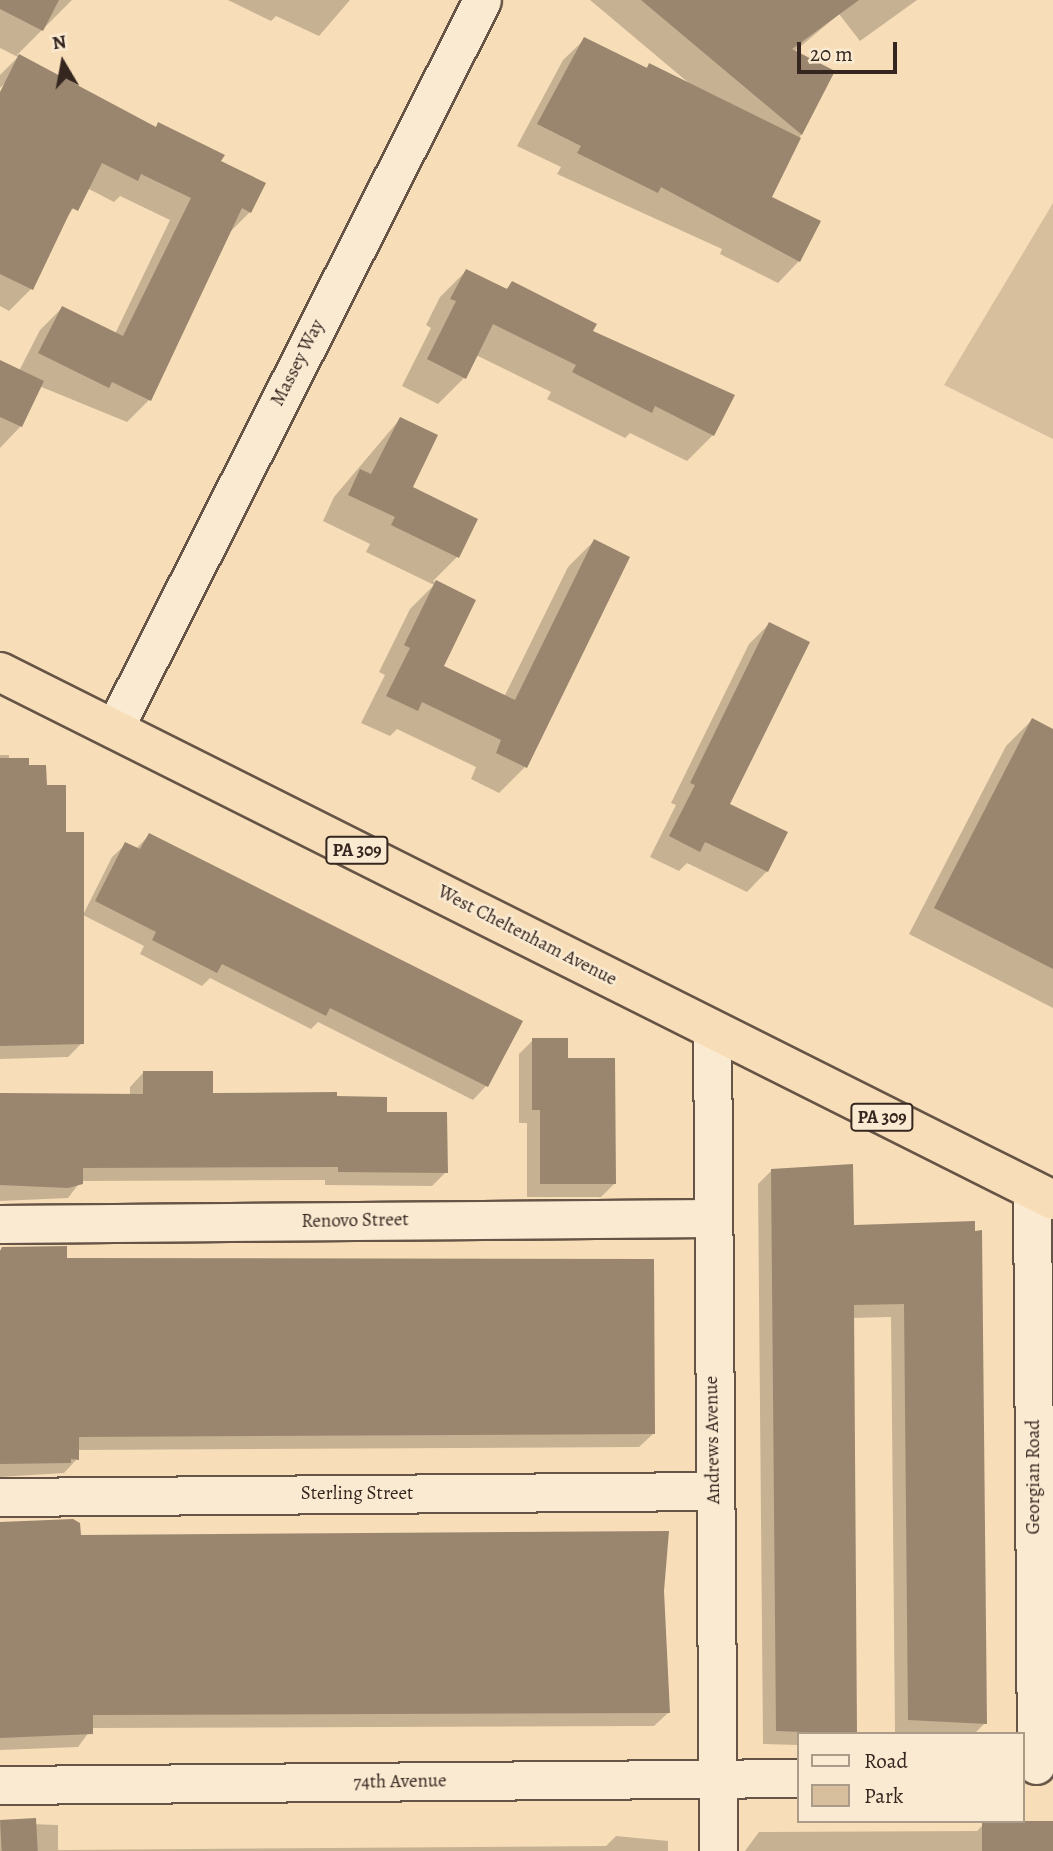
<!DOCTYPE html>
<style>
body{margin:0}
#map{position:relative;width:1053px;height:1851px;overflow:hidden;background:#f8deb8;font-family:Alegreya,serif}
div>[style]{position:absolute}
.green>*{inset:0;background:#d7bf9e}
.shadow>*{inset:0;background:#0003}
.building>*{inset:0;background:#9a866f;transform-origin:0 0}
.roads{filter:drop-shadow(2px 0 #665446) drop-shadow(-2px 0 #665446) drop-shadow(0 2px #665446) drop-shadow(0 -2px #665446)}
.minor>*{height:37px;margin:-18.5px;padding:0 18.5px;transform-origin:18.5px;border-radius:18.5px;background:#faead1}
.trunk>*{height:38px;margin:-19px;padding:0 19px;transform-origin:19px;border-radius:19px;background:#f8deb8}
span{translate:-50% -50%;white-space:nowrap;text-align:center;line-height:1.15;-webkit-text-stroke:5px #faead1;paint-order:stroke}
.shield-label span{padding:2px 5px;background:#faead1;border:2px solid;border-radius:5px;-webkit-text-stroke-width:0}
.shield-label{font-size:18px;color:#352620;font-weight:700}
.street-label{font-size:19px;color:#352620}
.legend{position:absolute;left:797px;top:1732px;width:228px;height:91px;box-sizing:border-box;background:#faead1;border:2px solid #ab9c8a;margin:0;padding:9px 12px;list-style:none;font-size:21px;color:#352620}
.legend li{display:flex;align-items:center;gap:14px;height:35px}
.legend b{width:35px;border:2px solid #ab9c8a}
.north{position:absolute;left:28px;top:28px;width:70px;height:70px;-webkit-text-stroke:5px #faead1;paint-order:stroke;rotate:350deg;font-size:19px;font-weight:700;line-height:28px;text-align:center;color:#352620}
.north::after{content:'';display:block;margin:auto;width:24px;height:32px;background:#352620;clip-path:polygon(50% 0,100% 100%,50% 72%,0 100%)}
.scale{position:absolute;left:797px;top:42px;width:100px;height:32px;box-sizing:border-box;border:4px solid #352620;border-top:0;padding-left:9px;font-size:21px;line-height:24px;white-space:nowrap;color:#352620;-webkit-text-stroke:5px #faead1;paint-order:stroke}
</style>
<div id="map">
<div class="green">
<div style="clip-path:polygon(1053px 203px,1053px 439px,944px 385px)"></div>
</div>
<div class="shadow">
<div style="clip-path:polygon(0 0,72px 0,17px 55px,155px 128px,159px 124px,219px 162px,250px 212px,228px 234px,149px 400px,127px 422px,39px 386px,21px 426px,0 448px,0 362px,19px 371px,40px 330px,62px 308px,115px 334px,170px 220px,120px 196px,114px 202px,87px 188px,62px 225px,31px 289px,9px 311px,0 306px,0 96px,8px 80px,0 88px,0 75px,18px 57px,0 48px)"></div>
<div style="clip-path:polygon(228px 0,350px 0,319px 36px,276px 16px,271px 21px)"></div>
<div style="clip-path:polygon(590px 0,917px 0,860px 41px,839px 14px,794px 52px,833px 72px,769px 198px,799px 261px,778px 283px,720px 254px,722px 249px,557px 174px,561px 167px,517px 146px,563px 60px,585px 39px,645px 69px,649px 65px,690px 84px)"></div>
<div style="clip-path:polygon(466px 271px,505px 290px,512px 284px,591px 332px,713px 435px,687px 461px,630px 433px,625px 438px,547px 399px,551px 392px,476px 355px,464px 378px,438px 404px,402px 386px,431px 328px,426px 325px,440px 297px)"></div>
<div style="clip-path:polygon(400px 419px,410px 488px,475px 520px,457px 557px,433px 581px,474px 601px,442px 667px,504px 697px,568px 567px,594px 541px,525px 767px,499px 793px,471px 779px,476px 767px,397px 729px,390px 736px,361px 723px,385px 675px,379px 672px,410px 609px,434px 585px,366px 552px,370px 544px,323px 521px,334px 497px)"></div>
<div style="clip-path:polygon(769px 624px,728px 805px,767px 871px,747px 892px,687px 863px,679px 871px,650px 857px,676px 805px,671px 803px,749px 644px)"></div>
<div style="clip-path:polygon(1032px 720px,1053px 730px,1053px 1008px,909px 934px,1006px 746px)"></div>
<div style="clip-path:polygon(0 755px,9px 755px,9px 760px,27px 767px,45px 787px,65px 834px,82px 1043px,68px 1057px,0 1059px)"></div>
<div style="clip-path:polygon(149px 835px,521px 1022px,486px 1086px,473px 1100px,318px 1022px,311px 1029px,210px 978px,202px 986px,140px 954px,144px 946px,83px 915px,112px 857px,126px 844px,136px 849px)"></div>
<div style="clip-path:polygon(533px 1040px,566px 1060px,615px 1183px,601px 1197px,527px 1197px,527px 1123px,519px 1123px,519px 1054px)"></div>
<div style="clip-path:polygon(143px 1073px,211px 1095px,336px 1098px,385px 1114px,446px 1172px,432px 1186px,325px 1185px,325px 1180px,81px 1181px,68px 1198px,0 1201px,0 1095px,130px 1095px,130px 1087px)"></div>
<div style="clip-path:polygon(772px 1170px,853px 1227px,973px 1223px,985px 1723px,974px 1734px,895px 1733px,891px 1317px,852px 1318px,855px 1734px,799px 1734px,799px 1745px,763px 1744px,758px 1184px)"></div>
<div style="clip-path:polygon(0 1250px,66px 1260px,653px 1434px,639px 1447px,78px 1450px,77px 1459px,64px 1473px,0 1477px)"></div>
<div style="clip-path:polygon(0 1523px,79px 1537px,662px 1591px,668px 1713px,654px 1726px,92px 1728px,78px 1747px,0 1750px)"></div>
<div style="clip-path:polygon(1053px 1822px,1053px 1851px,745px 1851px,759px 1832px,977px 1831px,983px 1825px)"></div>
<div style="clip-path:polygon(0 1823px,58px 1825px,58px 1850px,606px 1846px,616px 1836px,668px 1841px,668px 1851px,0 1851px)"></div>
</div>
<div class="building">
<div style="clip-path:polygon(0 0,59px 0,43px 31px,0 9px)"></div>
<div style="clip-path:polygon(641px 0,859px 0,792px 49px,835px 71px,802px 135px)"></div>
<div style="clip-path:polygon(584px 37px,647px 68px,649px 63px,801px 138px,772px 197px,821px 221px,800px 262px,661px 187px,658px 193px,577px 153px,581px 146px,537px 124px)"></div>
<div style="clip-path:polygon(19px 54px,156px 127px,158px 122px,225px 155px,221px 161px,266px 183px,251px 213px,242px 208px,151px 401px,112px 382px,109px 388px,38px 353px,62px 306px,123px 336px,191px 198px,141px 174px,138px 181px,102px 163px,78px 211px,72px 208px,33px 290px,0 274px,0 92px)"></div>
<div style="clip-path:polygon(466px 269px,507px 289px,512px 281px,597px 324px,593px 331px,735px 395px,714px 436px,655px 406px,652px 413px,572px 372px,576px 365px,493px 324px,466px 379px,427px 359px,456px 301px,450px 299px)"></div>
<div style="clip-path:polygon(0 360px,44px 381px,22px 427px,0 417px)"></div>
<div style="clip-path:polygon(400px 417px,438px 435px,413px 487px,478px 519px,459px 558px,391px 525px,395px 517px,348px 495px,360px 469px,371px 474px)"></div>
<div style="clip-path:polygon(594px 539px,630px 557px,527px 768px,496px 753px,501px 740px,422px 702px,418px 711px,386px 696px,410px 648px,404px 645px,436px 580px,476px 600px,444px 666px,515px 700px)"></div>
<div style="clip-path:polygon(769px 622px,810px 642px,730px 804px,788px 832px,768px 872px,705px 842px,700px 852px,669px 836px,695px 785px,690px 783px)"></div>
<div style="clip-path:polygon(1032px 718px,1053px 729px,1053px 969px,934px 908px)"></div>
<div style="clip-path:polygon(0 758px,29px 758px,29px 765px,46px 765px,47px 785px,66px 785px,66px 832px,84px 832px,84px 1044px,0 1046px)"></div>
<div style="clip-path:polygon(149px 833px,523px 1021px,488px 1087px,330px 1008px,326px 1016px,222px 964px,217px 973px,152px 940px,156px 932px,95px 901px,125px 842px,140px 849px)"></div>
<div style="clip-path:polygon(532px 1038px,568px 1038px,568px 1058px,615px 1058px,616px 1184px,540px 1184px,540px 1110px,532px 1110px)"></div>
<div style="clip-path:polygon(143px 1071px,213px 1071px,213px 1093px,337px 1092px,337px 1096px,387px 1097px,387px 1112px,447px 1112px,448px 1173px,338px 1172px,338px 1167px,83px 1168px,83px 1184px,68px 1188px,0 1185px,0 1093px,143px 1094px)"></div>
<div style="clip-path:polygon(853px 1164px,854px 1225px,975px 1221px,975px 1231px,982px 1230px,987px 1724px,908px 1720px,904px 1304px,854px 1305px,857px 1734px,776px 1731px,771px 1169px)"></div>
<div style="clip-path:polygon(67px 1246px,67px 1258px,654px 1259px,655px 1434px,79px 1437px,79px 1460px,71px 1459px,71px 1463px,0 1464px,0 1251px,2px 1247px)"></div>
<div style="clip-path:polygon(73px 1519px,80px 1523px,81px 1535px,669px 1531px,664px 1591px,670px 1713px,93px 1715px,93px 1734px,0 1738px,0 1522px)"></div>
<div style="left:36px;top:1818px;width:33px;height:36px;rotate:87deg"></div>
<div style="left:982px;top:1821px;width:71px;height:30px"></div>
</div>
<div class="roads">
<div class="minor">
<div style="left:115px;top:727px;width:814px;rotate:-63.21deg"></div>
<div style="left:712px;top:1030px;width:821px;rotate:89.58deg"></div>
<div style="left:1032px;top:1189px;width:576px;rotate:89.6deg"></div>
<div style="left:0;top:1224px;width:710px;rotate:-0.48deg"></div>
<div style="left:0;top:1497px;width:714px;rotate:-0.48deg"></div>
<div style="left:0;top:1785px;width:799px;rotate:-0.5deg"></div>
</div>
<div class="trunk">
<div style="left:0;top:672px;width:1178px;rotate:26.63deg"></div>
</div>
</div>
<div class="shield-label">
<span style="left:357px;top:850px">PA 309</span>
<span style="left:882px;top:1117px">PA 309</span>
</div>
<div class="street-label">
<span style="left:298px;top:363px;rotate:-63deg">Massey Way</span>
<span style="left:527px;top:936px;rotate:27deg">West Cheltenham Avenue</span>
<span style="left:355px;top:1221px;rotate:-1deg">Renovo Street</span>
<span style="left:713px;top:1440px;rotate:-91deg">Andrews Avenue</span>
<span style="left:1034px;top:1477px;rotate:-90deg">Georgian Road</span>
<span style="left:357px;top:1494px">Sterling Street</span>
<span style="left:400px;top:1782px;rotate:-1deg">74th Avenue</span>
</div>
<ul class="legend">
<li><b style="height:9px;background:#faead1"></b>Road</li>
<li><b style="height:19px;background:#d7bf9e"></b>Park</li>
</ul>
<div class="north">N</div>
<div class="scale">20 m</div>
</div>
